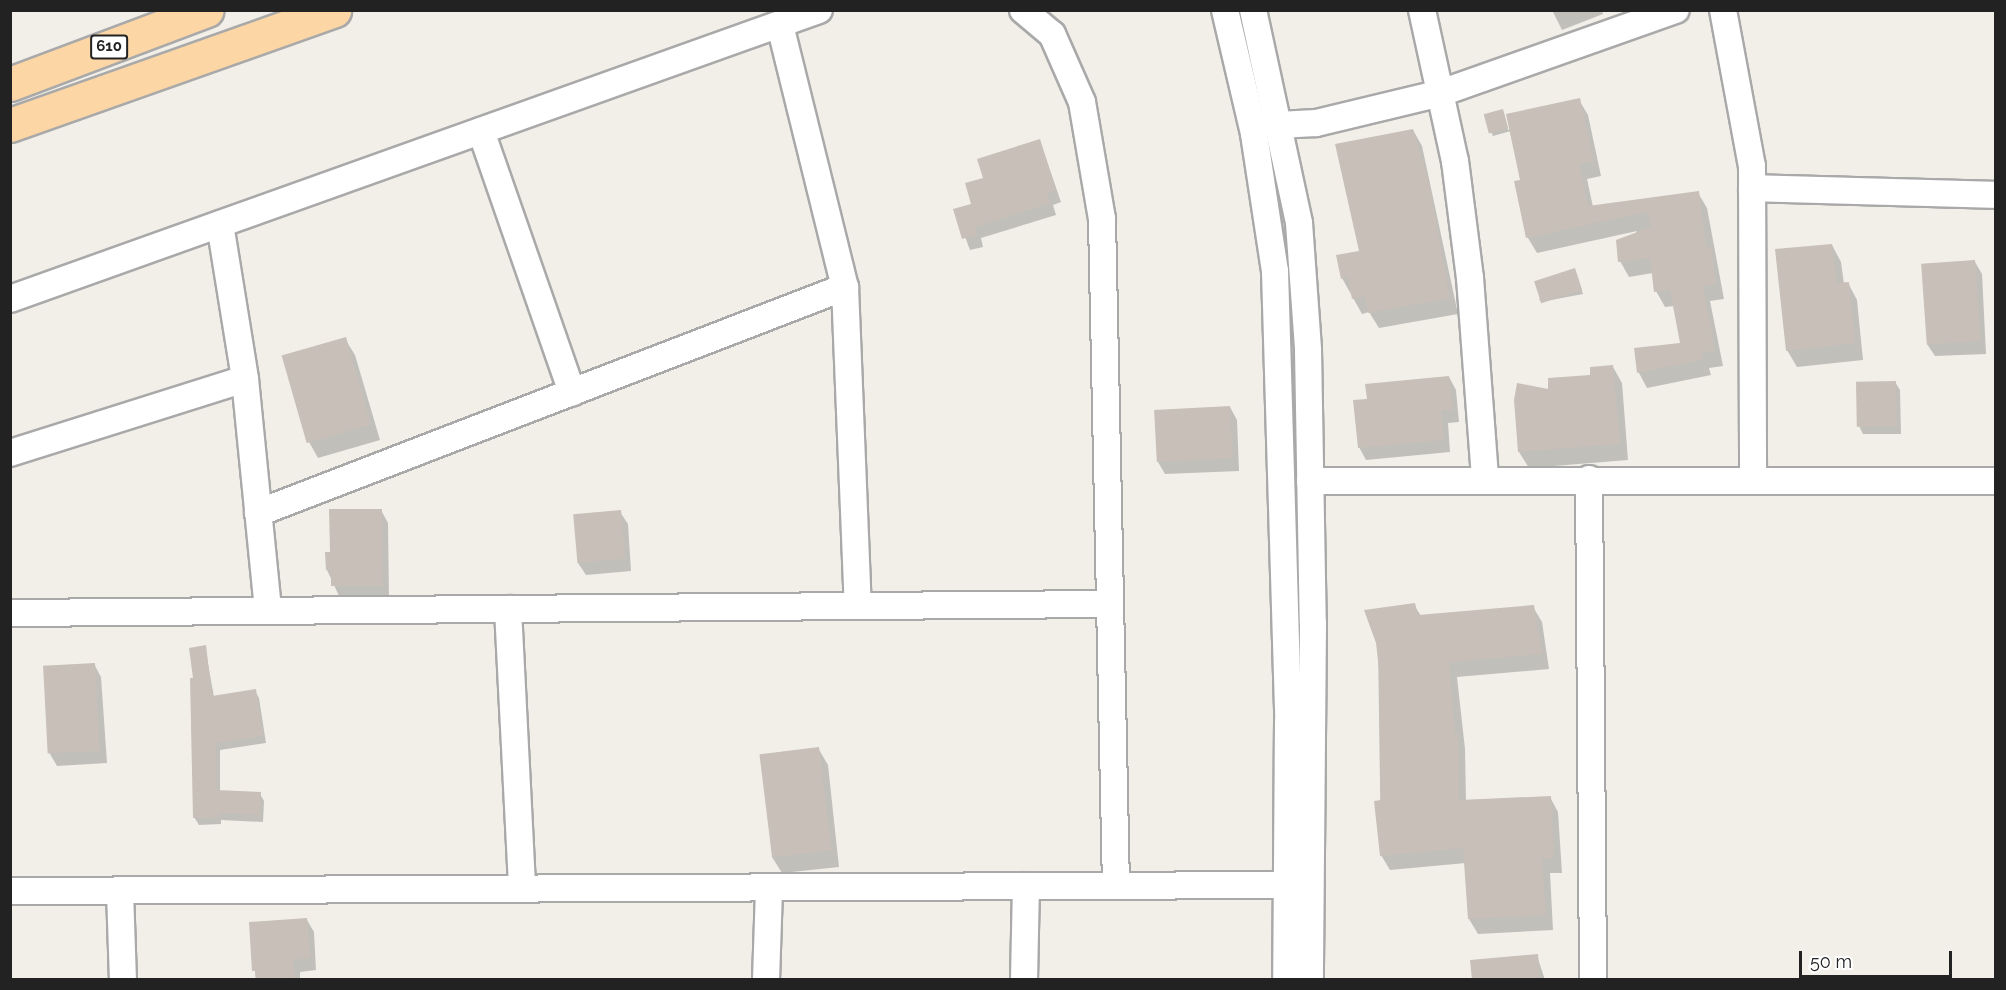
<!DOCTYPE html>
<style>
body{margin:0}
#map{position:relative;width:2006px;height:990px;overflow:hidden;background:#f2efe9;font-family:Raleway,sans-serif}
div>[style]{position:absolute}
.shadow>*{inset:0;background:#0003}
.building>*{inset:0;background:#c7bfb8;transform-origin:0 0}
.roads{filter:drop-shadow(2px 0 #a9a9a9) drop-shadow(-2px 0 #a9a9a9) drop-shadow(0 2px #a9a9a9) drop-shadow(0 -2px #a9a9a9)}
.street>*{height:26px;margin:-13px;padding:0 13px;transform-origin:13px;border-radius:13px;background:#fff}
.primary>*{height:33px;margin:-16.5px;padding:0 16.5px;transform-origin:16.5px;border-radius:16.5px;background:#fcd6a4}
span{translate:-50% -50%;white-space:nowrap;text-align:center;line-height:1.15;-webkit-text-stroke:5px #fff;paint-order:stroke}
.shield-label span{padding:2px 4px;background:#fff;border:2px solid;border-radius:4px;-webkit-text-stroke-width:0}
.shield-label{font-size:15px;color:#222;font-weight:700}
.frame{position:absolute;inset:0;border:12px solid #222;pointer-events:none}
.scale{position:absolute;left:1799px;top:951px;width:153px;height:27px;box-sizing:border-box;border:3px solid #222;border-top:0;padding-left:8px;font-size:18px;line-height:21px;white-space:nowrap;color:#222;-webkit-text-stroke:4px #fff;paint-order:stroke}
</style>
<div id="map">
<div class="shadow">
<div style="clip-path:polygon(1552px 10px,1602px 10px,1603px 14px,1562px 30px)"></div>
<div style="clip-path:polygon(1579px 100px,1588px 115px,1601px 176px,1587px 179px,1593px 207px,1698px 193px,1707px 208px,1724px 299px,1710px 301px,1723px 366px,1709px 368px,1711px 375px,1647px 388px,1639px 373px,1636px 349px,1681px 344px,1674px 306px,1665px 307px,1656px 291px,1653px 273px,1629px 277px,1620px 261px,1637px 231px,1537px 253px,1528px 238px,1516px 182px,1522px 181px,1511px 131px,1493px 136px,1491px 132px,1504px 114px,1508px 130px)"></div>
<div style="clip-path:polygon(1413px 130px,1422px 146px,1458px 314px,1379px 328px,1369px 312px,1362px 314px,1342px 278px,1361px 252px)"></div>
<div style="clip-path:polygon(1040px 141px,1061px 202px,1053px 205px,1056px 215px,981px 238px,983px 247px,970px 250px,955px 210px,973px 206px,985px 179px)"></div>
<div style="clip-path:polygon(1832px 245px,1841px 262px,1844px 284px,1848px 283px,1857px 300px,1863px 360px,1797px 367px,1787px 350px)"></div>
<div style="clip-path:polygon(1975px 262px,1982px 274px,1986px 354px,1935px 356px,1927px 344px)"></div>
<div style="clip-path:polygon(1576px 273px,1583px 294px,1541px 302px,1539px 299px)"></div>
<div style="clip-path:polygon(345px 339px,355px 355px,380px 440px,318px 458px,309px 442px,284px 357px)"></div>
<div style="clip-path:polygon(1613px 367px,1622px 383px,1628px 460px,1529px 468px,1519px 452px,1592px 377px)"></div>
<div style="clip-path:polygon(1449px 377px,1456px 390px,1459px 422px,1448px 423px,1450px 452px,1366px 460px,1359px 447px,1368px 401px)"></div>
<div style="clip-path:polygon(1895px 382px,1900px 390px,1901px 434px,1863px 434px,1859px 426px)"></div>
<div style="clip-path:polygon(1230px 407px,1237px 420px,1239px 471px,1165px 474px,1158px 462px)"></div>
<div style="clip-path:polygon(381px 510px,388px 523px,389px 598px,340px 598px,327px 570px)"></div>
<div style="clip-path:polygon(620px 512px,628px 524px,631px 571px,586px 575px,578px 563px)"></div>
<div style="clip-path:polygon(1414px 605px,1421px 616px,1533px 607px,1542px 622px,1549px 669px,1457px 677px,1465px 749px,1466px 801px,1550px 797px,1558px 812px,1562px 873px,1550px 873px,1553px 930px,1478px 934px,1469px 919px,1466px 863px,1390px 870px,1381px 855px,1378px 643px)"></div>
<div style="clip-path:polygon(205px 647px,214px 697px,255px 691px,259px 698px,266px 743px,220px 750px,220px 791px,260px 794px,264px 801px,263px 822px,221px 820px,221px 824px,199px 825px,194px 817px,195px 680px)"></div>
<div style="clip-path:polygon(94px 664px,101px 677px,107px 763px,57px 766px,50px 754px)"></div>
<div style="clip-path:polygon(818px 748px,828px 765px,839px 867px,782px 873px,772px 857px)"></div>
<div style="clip-path:polygon(307px 920px,314px 932px,316px 970px,300px 972px,300px 980px,256px 980px,250px 923px)"></div>
<div style="clip-path:polygon(1537px 956px,1545px 980px,1473px 980px)"></div>
</div>
<div class="building">
<div style="clip-path:polygon(1580px 98px,1594px 161px,1579px 164px,1588px 206px,1699px 191px,1706px 247px,1711px 247px,1716px 284px,1703px 286px,1715px 350px,1702px 353px,1703px 360px,1637px 373px,1634px 348px,1680px 343px,1670px 290px,1654px 292px,1650px 258px,1618px 262px,1616px 240px,1651px 227px,1647px 212px,1526px 238px,1514px 181px,1520px 180px,1506px 114px)"></div>
<div style="left:1503px;top:109px;width:20px;height:20px;rotate:75deg"></div>
<div style="clip-path:polygon(1413px 129px,1429px 182px,1450px 298px,1368px 313px,1365px 296px,1352px 299px,1348px 277px,1341px 279px,1336px 255px,1359px 251px,1335px 144px)"></div>
<div style="clip-path:polygon(1040px 139px,1056px 190px,1047px 193px,1051px 203px,975px 227px,977px 235px,962px 239px,953px 209px,971px 204px,965px 183px,983px 178px,977px 159px)"></div>
<div style="clip-path:polygon(1832px 244px,1837px 283px,1849px 282px,1855px 343px,1786px 351px,1775px 249px)"></div>
<div style="left:1975px;top:260px;width:81px;height:54px;rotate:86deg"></div>
<div style="left:1575px;top:268px;width:23px;height:43px;rotate:72deg"></div>
<div style="left:346px;top:337px;width:91px;height:67px;rotate:74deg"></div>
<div style="clip-path:polygon(1613px 365px,1620px 444px,1518px 452px,1514px 400px,1517px 383px,1548px 389px,1548px 378px,1590px 375px,1590px 367px)"></div>
<div style="clip-path:polygon(1449px 376px,1453px 410px,1441px 410px,1444px 440px,1358px 448px,1353px 400px,1367px 399px,1365px 384px)"></div>
<div style="left:1896px;top:381px;width:45px;height:40px;rotate:89deg"></div>
<div style="left:1230px;top:406px;width:52px;height:76px;rotate:87deg"></div>
<div style="clip-path:polygon(329px 509px,382px 509px,383px 586px,331px 586px,331px 570px,326px 570px,325px 552px,330px 552px)"></div>
<div style="left:621px;top:510px;width:49px;height:48px;rotate:85deg"></div>
<div style="clip-path:polygon(1415px 603px,1418px 615px,1534px 605px,1542px 654px,1449px 662px,1455px 733px,1458px 733px,1459px 800px,1551px 796px,1554px 858px,1542px 859px,1546px 915px,1468px 919px,1463px 848px,1380px 856px,1374px 801px,1381px 800px,1379px 669px,1376px 643px,1364px 610px)"></div>
<div style="clip-path:polygon(206px 645px,212px 696px,256px 689px,263px 736px,216px 743px,217px 790px,261px 792px,260px 815px,218px 813px,218px 817px,193px 818px,190px 678px,193px 678px,189px 648px)"></div>
<div style="left:95px;top:663px;width:88px;height:52px;rotate:87deg"></div>
<div style="left:819px;top:747px;width:104px;height:60px;rotate:83deg"></div>
<div style="clip-path:polygon(307px 918px,310px 958px,293px 960px,295px 980px,256px 980px,255px 971px,252px 971px,249px 922px)"></div>
<div style="clip-path:polygon(1538px 954px,1540px 980px,1472px 980px,1470px 960px)"></div>
</div>
<div class="roads">
<div class="street">
<div style="left:1023px;top:10px;width:38px;rotate:40deg"></div>
<div style="left:1052px;top:34px;width:74px;rotate:66.2deg"></div>
<div style="left:1082px;top:102px;width:119px;rotate:80.3deg"></div>
<div style="left:1102px;top:219px;width:667px;rotate:88.8deg"></div>
<div style="left:1225px;top:10px;width:127px;rotate:76.8deg"></div>
<div style="left:1254px;top:134px;width:139px;rotate:81.3deg"></div>
<div style="left:1275px;top:271px;width:451px;rotate:88.3deg"></div>
<div style="left:1288px;top:722px;width:258px;rotate:90.4deg"></div>
<div style="left:1253px;top:10px;width:218px;rotate:77.8deg"></div>
<div style="left:1299px;top:223px;width:127px;rotate:85.9deg"></div>
<div style="left:1308px;top:350px;width:273px;rotate:89deg"></div>
<div style="left:1313px;top:623px;width:357px;rotate:90.5deg"></div>
<div style="left:1422px;top:10px;width:155px;rotate:77.7deg"></div>
<div style="left:1455px;top:161px;width:118px;rotate:82.7deg"></div>
<div style="left:1470px;top:278px;width:202px;rotate:85.7deg"></div>
<div style="left:1723px;top:10px;width:159px;rotate:79.5deg"></div>
<div style="left:1752px;top:166px;width:314px;rotate:89.8deg"></div>
<div style="left:780px;top:25px;width:270px;rotate:76.1deg"></div>
<div style="left:845px;top:287px;width:319px;rotate:87.7deg"></div>
<div style="left:1278px;top:125px;width:38px;rotate:-3deg"></div>
<div style="left:1316px;top:123px;width:129px;rotate:-13.5deg"></div>
<div style="left:1441px;top:93px;width:249px;rotate:-19.5deg"></div>
<div style="left:481px;top:131px;width:277px;rotate:70.8deg"></div>
<div style="left:1752px;top:188px;width:244px;rotate:1.6deg"></div>
<div style="left:220px;top:224px;width:157px;rotate:80.8deg"></div>
<div style="left:245px;top:379px;width:233px;rotate:84.3deg"></div>
<div style="left:10px;top:299px;width:859px;rotate:-19.66deg"></div>
<div style="left:10px;top:453px;width:246px;rotate:-17.5deg"></div>
<div style="left:1589px;top:479px;width:501px;rotate:89.54deg"></div>
<div style="left:1310px;top:481px;width:686px"></div>
<div style="left:258px;top:513px;width:629px;rotate:-21.06deg"></div>
<div style="left:508px;top:609px;width:280px;rotate:87.1deg"></div>
<div style="left:10px;top:613px;width:1100px;rotate:-0.47deg"></div>
<div style="left:10px;top:891px;width:1278px;rotate:-0.27deg"></div>
<div style="left:120px;top:891px;width:89px;rotate:88.1deg"></div>
<div style="left:766px;top:980px;width:92px;rotate:-88.1deg"></div>
<div style="left:1024px;top:980px;width:94px;rotate:-88.8deg"></div>
</div>
<div class="primary">
<div style="left:10px;top:84px;width:210px;rotate:-20.6deg"></div>
<div style="left:10px;top:125px;width:344px;rotate:-19.5deg"></div>
</div>
</div>
<div class="shield-label">
<span style="left:109px;top:47px">610</span>
</div>
<div class="frame"></div>
<div class="scale">50 m</div>
</div>
